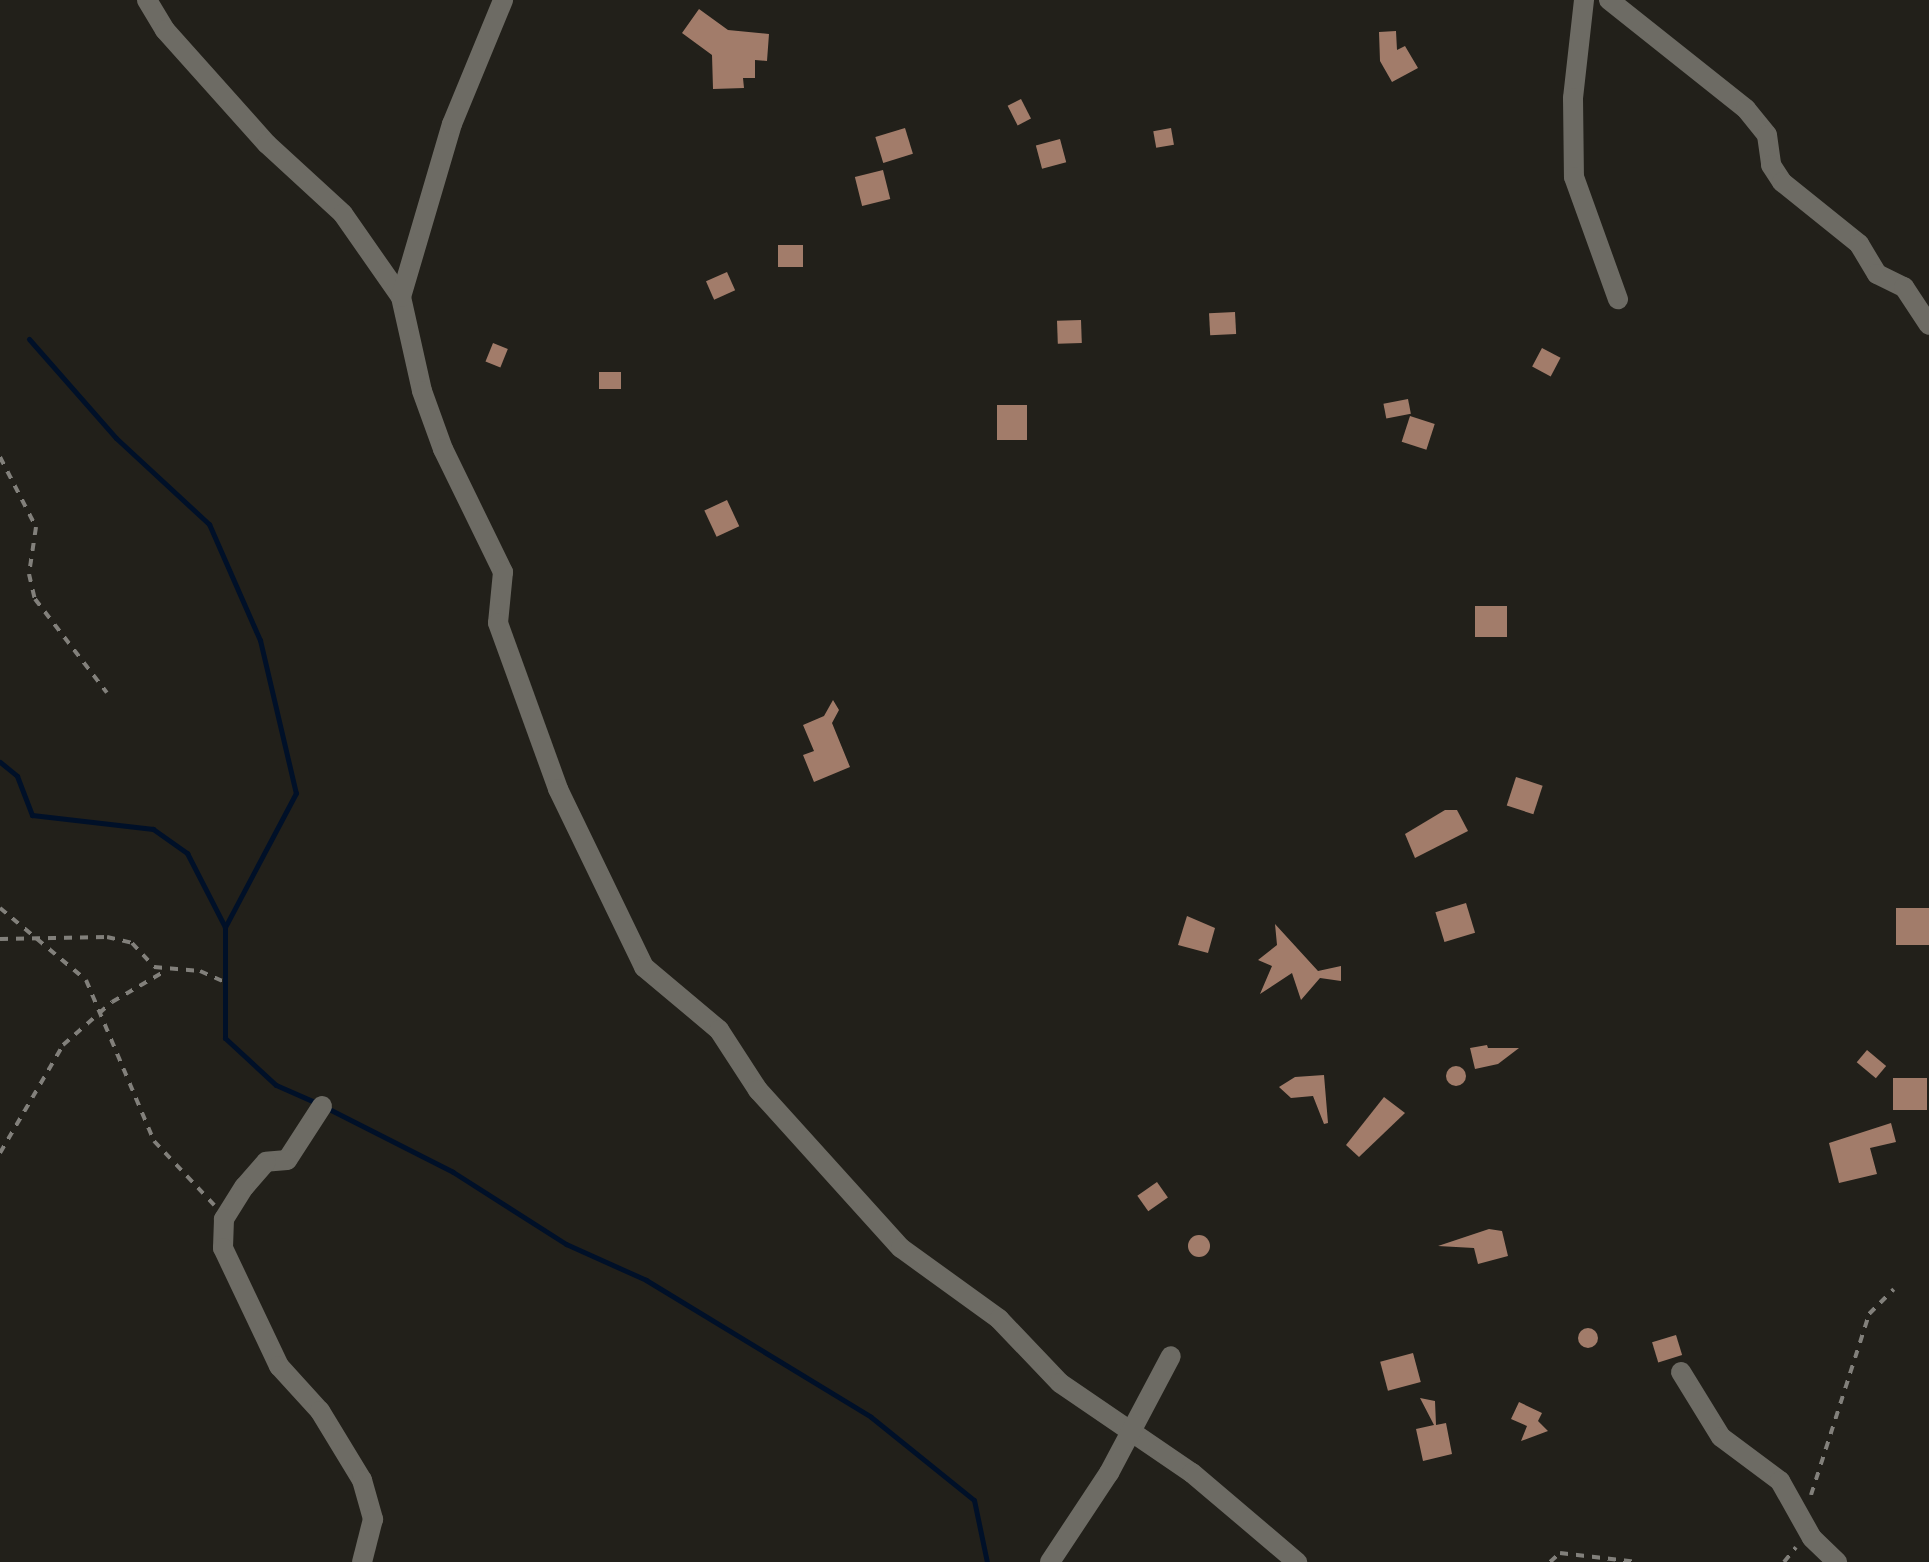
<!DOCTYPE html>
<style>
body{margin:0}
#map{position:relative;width:1929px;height:1562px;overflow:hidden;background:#22201a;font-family:Merriweather,serif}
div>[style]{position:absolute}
.stream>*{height:5px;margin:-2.5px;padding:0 2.5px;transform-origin:2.5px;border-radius:2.5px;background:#001028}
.building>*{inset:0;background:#a27c6a;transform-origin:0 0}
.round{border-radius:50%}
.path>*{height:4px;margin-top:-2px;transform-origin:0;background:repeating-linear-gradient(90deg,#82807b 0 8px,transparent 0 16px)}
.minor>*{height:20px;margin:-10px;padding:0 10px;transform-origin:10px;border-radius:10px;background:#6d6b64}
span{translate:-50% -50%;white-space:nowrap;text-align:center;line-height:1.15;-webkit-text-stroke:8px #0a0a07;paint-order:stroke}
</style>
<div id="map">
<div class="stream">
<div style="left:29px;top:339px;width:132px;rotate:48.7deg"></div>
<div style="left:116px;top:438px;width:127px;rotate:42.8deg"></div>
<div style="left:209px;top:524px;width:127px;rotate:66.3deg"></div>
<div style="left:260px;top:640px;width:157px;rotate:76.8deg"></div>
<div style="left:296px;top:793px;width:152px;rotate:117.9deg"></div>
<div style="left:225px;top:927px;width:111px;rotate:90deg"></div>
<div style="left:225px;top:1038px;width:69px;rotate:42.7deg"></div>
<div style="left:276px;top:1085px;width:45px;rotate:23.7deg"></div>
<div style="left:0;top:762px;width:22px;rotate:39deg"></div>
<div style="left:17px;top:776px;width:42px;rotate:69deg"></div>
<div style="left:32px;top:815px;width:122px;rotate:6.6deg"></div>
<div style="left:153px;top:829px;width:42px;rotate:35.2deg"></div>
<div style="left:187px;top:853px;width:83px;rotate:62.8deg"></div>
<div style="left:327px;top:1108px;width:141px;rotate:26.9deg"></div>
<div style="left:453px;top:1172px;width:134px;rotate:32.5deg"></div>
<div style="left:566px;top:1244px;width:88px;rotate:24.2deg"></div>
<div style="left:646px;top:1280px;width:263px;rotate:31.3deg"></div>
<div style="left:871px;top:1417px;width:132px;rotate:38.9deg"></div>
<div style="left:974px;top:1500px;width:63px;rotate:78.2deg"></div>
</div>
<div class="building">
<div style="clip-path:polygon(699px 9px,728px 30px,769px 34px,767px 61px,755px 60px,755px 78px,743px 78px,744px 88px,713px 89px,712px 55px,682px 33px)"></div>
<div style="clip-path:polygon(1396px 31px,1397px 50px,1405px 46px,1418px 68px,1392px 82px,1380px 61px,1379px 32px)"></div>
<div style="left:1021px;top:99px;width:22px;height:15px;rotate:63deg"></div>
<div style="left:905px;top:128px;width:27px;height:31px;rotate:73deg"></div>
<div style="left:1171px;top:128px;width:17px;height:18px;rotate:80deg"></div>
<div style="left:1060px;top:139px;width:24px;height:25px;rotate:75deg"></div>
<div style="left:883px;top:170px;width:30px;height:29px;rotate:76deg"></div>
<div style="left:778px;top:245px;width:25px;height:22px"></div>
<div style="left:727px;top:272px;width:20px;height:23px;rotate:66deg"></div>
<div style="left:1235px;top:312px;width:22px;height:26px;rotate:87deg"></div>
<div style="left:1081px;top:320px;width:23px;height:24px;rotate:88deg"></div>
<div style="left:493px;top:343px;width:16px;height:20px;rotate:22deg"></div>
<div style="left:1542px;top:348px;width:21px;height:21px;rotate:28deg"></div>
<div style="left:599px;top:372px;width:22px;height:17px"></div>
<div style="left:1408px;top:399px;width:15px;height:25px;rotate:79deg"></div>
<div style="left:997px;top:405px;width:30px;height:35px"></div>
<div style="left:1410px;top:416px;width:26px;height:27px;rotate:18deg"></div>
<div style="left:727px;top:500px;width:29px;height:25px;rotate:65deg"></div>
<div style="left:1507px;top:606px;width:31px;height:32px;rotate:90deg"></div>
<div style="clip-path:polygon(833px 700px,839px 710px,832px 723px,850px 767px,814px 782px,803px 755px,814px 751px,803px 725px,824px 716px)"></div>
<div style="left:1516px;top:777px;width:28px;height:30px;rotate:18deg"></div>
<div style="clip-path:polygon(1445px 810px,1457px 810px,1468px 831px,1415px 858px,1405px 834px)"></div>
<div style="left:1466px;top:903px;width:31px;height:32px;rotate:73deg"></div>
<div style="left:1896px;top:908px;width:33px;height:37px"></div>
<div style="clip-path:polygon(1187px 916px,1215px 928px,1208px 953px,1178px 945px)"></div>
<div style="clip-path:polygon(1275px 924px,1318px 971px,1341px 966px,1341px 981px,1320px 978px,1301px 1000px,1292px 973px,1260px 994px,1272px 966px,1258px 960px,1277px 945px)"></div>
<div style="clip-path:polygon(1487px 1045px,1488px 1048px,1519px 1048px,1498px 1064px,1475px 1069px,1470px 1048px)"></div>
<div style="left:1867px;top:1050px;width:25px;height:16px;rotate:40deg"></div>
<div class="round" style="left:1446px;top:1066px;width:20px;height:20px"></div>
<div style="clip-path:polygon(1324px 1075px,1328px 1123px,1324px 1124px,1313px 1096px,1291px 1098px,1279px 1087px,1295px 1077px)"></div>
<div style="left:1893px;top:1078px;width:34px;height:32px"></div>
<div style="clip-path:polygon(1384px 1097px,1405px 1113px,1359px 1157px,1346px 1145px)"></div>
<div style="clip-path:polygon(1891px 1123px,1896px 1142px,1870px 1148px,1877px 1174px,1839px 1183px,1829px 1143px)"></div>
<div style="left:1157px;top:1182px;width:19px;height:24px;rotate:55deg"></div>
<div style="clip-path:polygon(1489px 1229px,1502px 1231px,1508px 1256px,1478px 1264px,1474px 1248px,1438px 1246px)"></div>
<div class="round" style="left:1188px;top:1235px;width:22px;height:22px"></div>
<div class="round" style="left:1578px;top:1328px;width:20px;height:20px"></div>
<div style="left:1676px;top:1335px;width:21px;height:25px;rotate:73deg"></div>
<div style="left:1413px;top:1353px;width:30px;height:34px;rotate:75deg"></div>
<div style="clip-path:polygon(1420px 1398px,1435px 1401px,1436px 1425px,1446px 1423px,1452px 1454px,1423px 1461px,1416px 1429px,1434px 1425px)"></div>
<div style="clip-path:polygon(1519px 1402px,1542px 1413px,1538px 1421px,1548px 1431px,1521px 1441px,1527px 1426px,1511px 1419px)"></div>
</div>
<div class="path">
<div style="left:0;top:457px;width:79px;rotate:62.8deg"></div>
<div style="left:36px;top:527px;width:48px;rotate:98.5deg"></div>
<div style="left:29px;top:574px;width:26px;rotate:77deg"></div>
<div style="left:35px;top:599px;width:118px;rotate:52.5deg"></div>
<div style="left:0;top:908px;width:112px;rotate:39.9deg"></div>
<div style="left:86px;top:980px;width:175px;rotate:67.1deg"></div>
<div style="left:154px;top:1141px;width:88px;rotate:46.8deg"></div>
<div style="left:0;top:939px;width:107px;rotate:-1.1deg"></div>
<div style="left:107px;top:937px;width:26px;rotate:13deg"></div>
<div style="left:132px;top:943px;width:33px;rotate:47deg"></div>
<div style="left:154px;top:967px;width:46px;rotate:5deg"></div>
<div style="left:200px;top:971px;width:27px;rotate:24deg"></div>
<div style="left:0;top:1153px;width:125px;rotate:-59.7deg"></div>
<div style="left:63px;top:1045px;width:65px;rotate:-41.3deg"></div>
<div style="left:112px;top:1002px;width:61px;rotate:-30.3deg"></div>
<div style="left:1811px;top:1495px;width:190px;rotate:-72.2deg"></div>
<div style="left:1869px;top:1314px;width:35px;rotate:-45deg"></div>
<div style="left:1550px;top:1562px;width:13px;rotate:-42deg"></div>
<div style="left:1560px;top:1553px;width:78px;rotate:6.7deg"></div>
<div style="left:1784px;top:1562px;width:19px;rotate:-51deg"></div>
</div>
<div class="minor">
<div style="left:147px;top:0;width:35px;rotate:59deg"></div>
<div style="left:165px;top:30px;width:153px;rotate:48.2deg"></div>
<div style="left:267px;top:144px;width:103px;rotate:42.6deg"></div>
<div style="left:343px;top:214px;width:101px;rotate:55.1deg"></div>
<div style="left:401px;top:297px;width:96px;rotate:77.4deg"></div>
<div style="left:422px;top:391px;width:62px;rotate:70.1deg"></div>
<div style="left:443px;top:449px;width:137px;rotate:64deg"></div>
<div style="left:503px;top:572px;width:51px;rotate:95.6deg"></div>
<div style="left:498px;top:623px;width:177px;rotate:70.1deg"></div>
<div style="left:558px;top:789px;width:198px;rotate:64.2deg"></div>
<div style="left:644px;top:967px;width:98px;rotate:40deg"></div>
<div style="left:719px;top:1030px;width:72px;rotate:57deg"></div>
<div style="left:758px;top:1090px;width:213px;rotate:47.9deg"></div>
<div style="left:901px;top:1248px;width:121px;rotate:35.9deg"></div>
<div style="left:999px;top:1319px;width:88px;rotate:46.4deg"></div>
<div style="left:1060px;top:1383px;width:160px;rotate:34.3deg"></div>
<div style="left:1192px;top:1473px;width:138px;rotate:40.3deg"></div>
<div style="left:1584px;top:0;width:99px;rotate:96.4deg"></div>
<div style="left:1573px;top:98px;width:79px;rotate:89.3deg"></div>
<div style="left:1574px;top:177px;width:130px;rotate:70.2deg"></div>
<div style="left:1609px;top:0;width:175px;rotate:38.5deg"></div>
<div style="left:1746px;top:109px;width:33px;rotate:51deg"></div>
<div style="left:1767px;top:135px;width:30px;rotate:82deg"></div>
<div style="left:1771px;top:165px;width:20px;rotate:57deg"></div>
<div style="left:1782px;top:182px;width:99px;rotate:38.8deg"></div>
<div style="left:1859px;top:244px;width:35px;rotate:59deg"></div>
<div style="left:1877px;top:274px;width:30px;rotate:26deg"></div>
<div style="left:1904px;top:287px;width:45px;rotate:56.7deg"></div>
<div style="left:401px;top:297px;width:180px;rotate:-73.6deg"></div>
<div style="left:452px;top:124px;width:134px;rotate:-67.6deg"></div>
<div style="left:322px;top:1106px;width:64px;rotate:122.9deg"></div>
<div style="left:287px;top:1160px;width:21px;rotate:175deg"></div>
<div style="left:266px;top:1162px;width:33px;rotate:131deg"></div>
<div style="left:244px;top:1187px;width:38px;rotate:122deg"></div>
<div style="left:224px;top:1219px;width:29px;rotate:92deg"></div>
<div style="left:223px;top:1248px;width:131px;rotate:64.6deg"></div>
<div style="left:279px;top:1366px;width:61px;rotate:47.7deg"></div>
<div style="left:320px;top:1411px;width:81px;rotate:58.7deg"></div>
<div style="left:362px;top:1480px;width:41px;rotate:74.2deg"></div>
<div style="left:373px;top:1519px;width:44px;rotate:104.3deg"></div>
<div style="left:1681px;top:1372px;width:76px;rotate:58.4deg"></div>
<div style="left:1721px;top:1437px;width:74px;rotate:36.7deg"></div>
<div style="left:1780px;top:1481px;width:65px;rotate:60.7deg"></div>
<div style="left:1812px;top:1538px;width:35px;rotate:44deg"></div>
<div style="left:1050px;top:1562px;width:107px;rotate:-56.5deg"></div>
<div style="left:1109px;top:1473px;width:132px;rotate:-62.1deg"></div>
</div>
</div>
